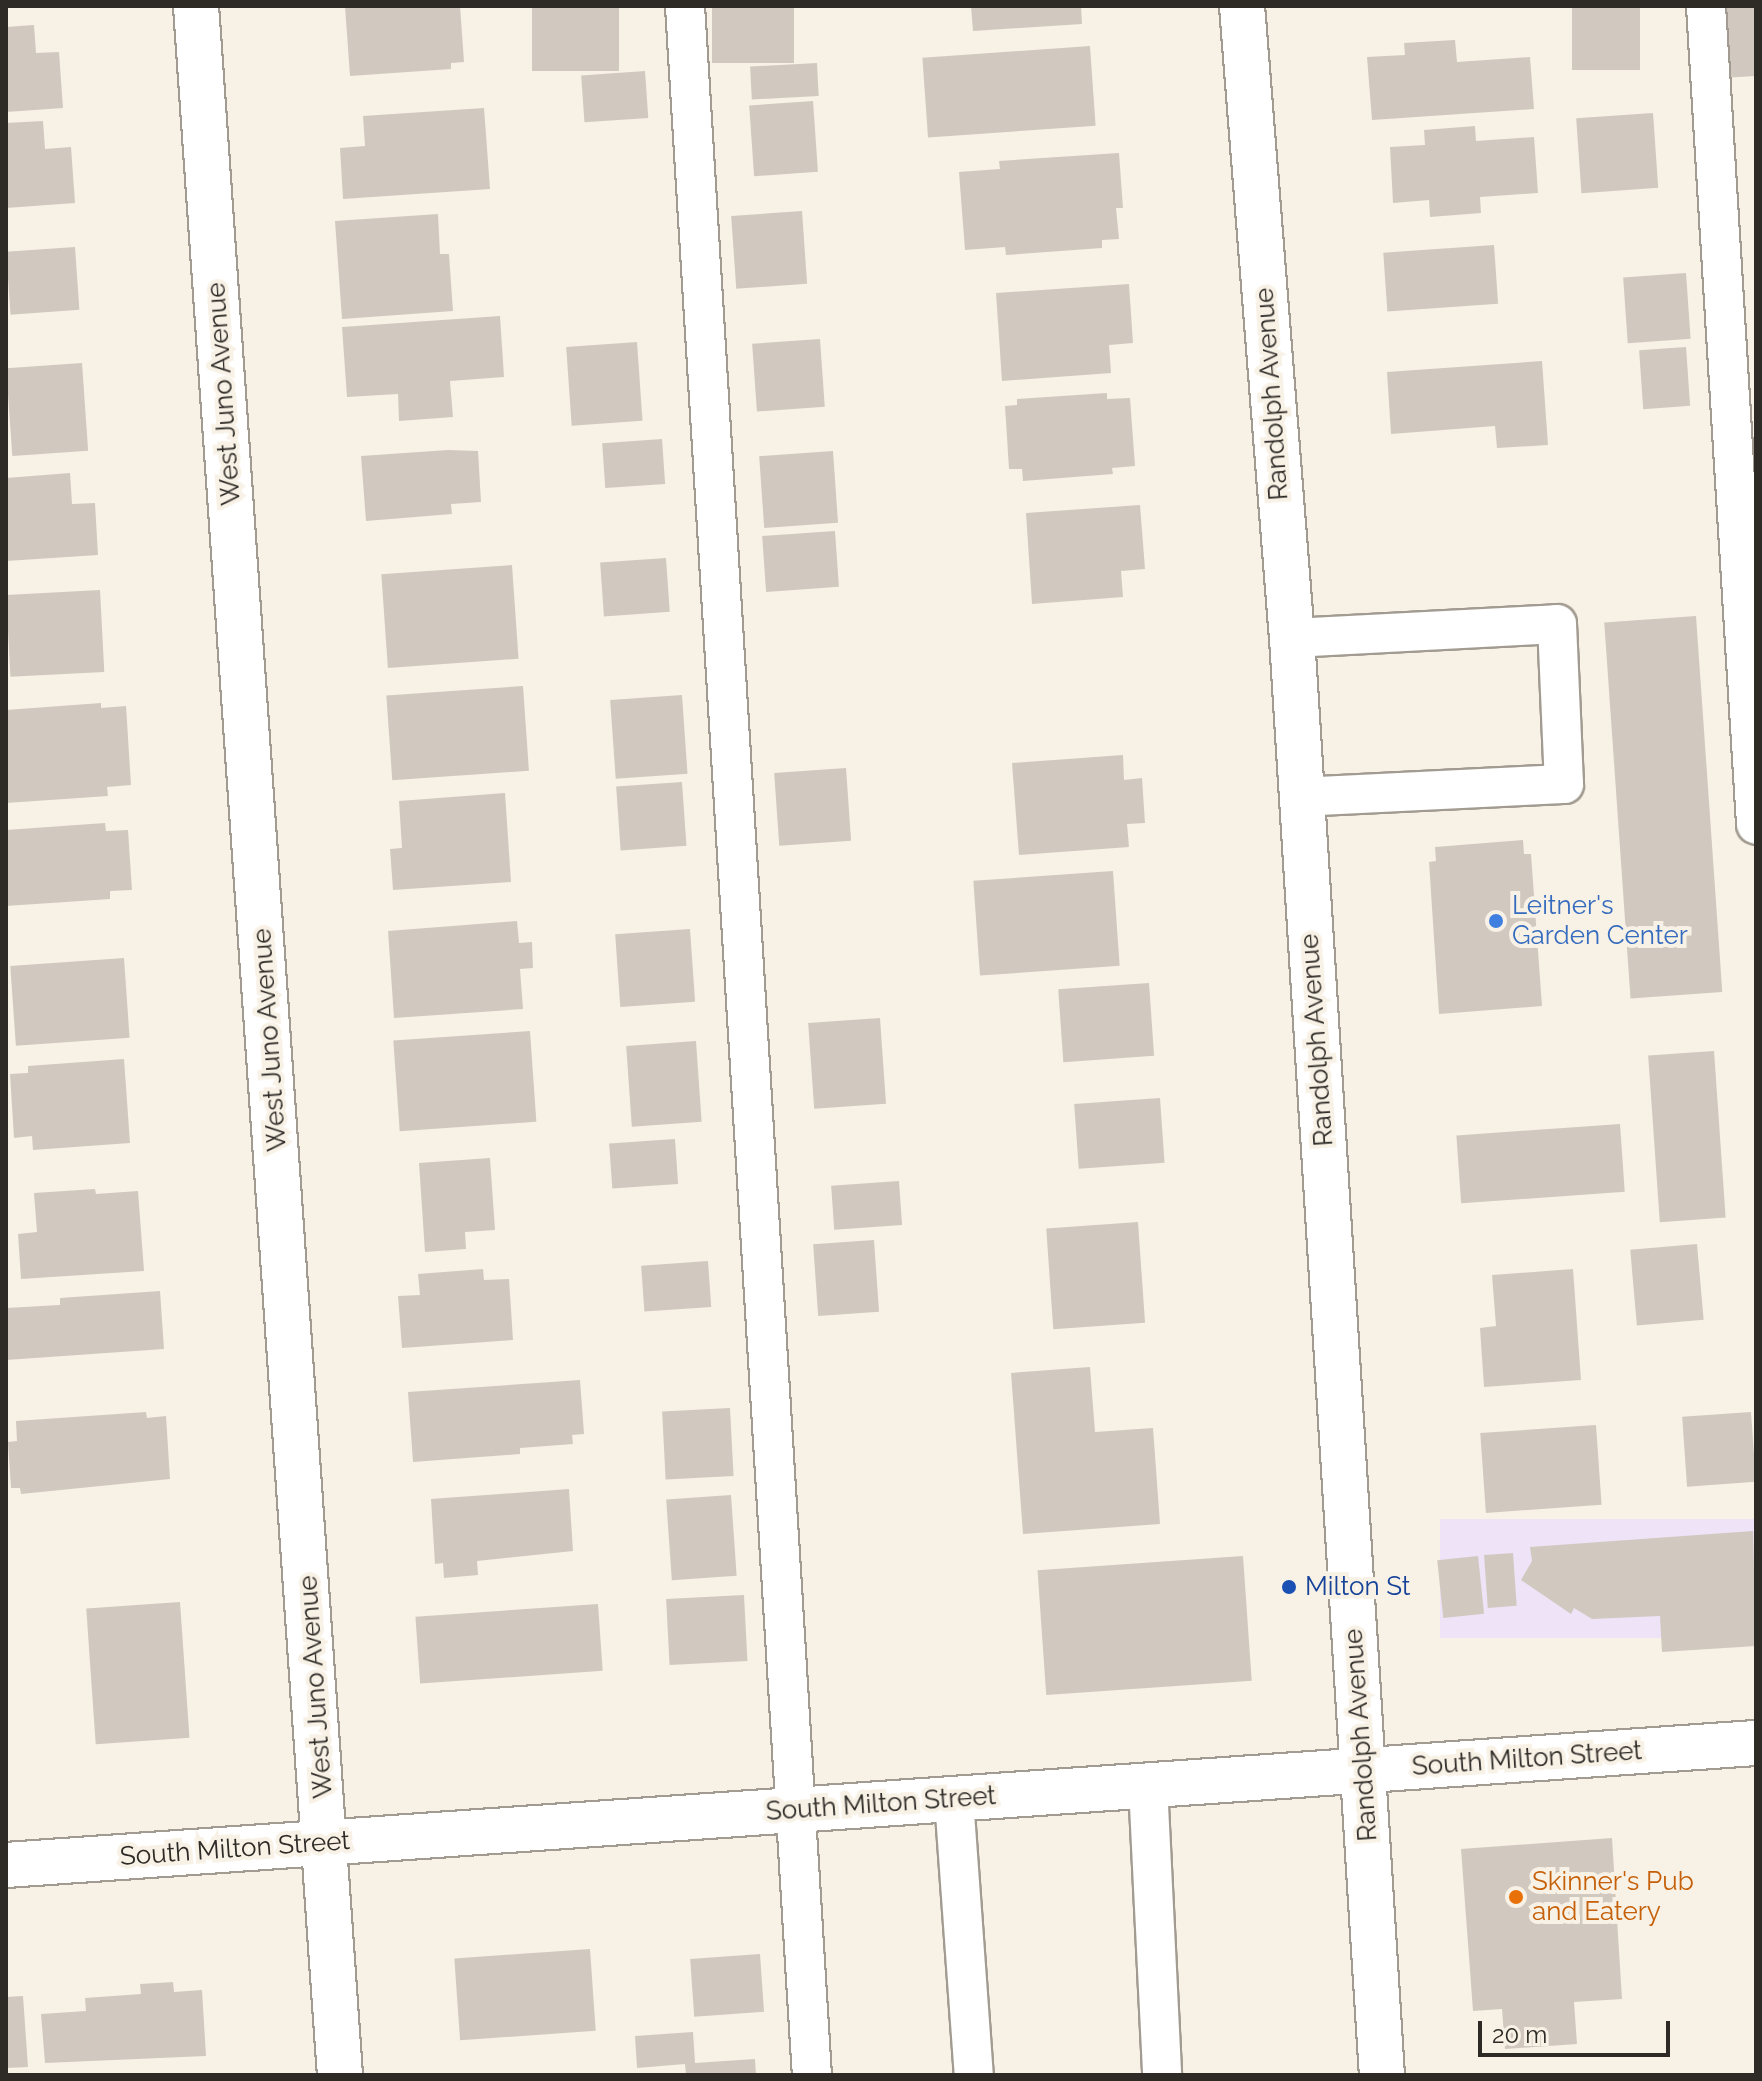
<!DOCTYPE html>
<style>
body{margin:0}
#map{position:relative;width:1762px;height:2081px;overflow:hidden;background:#f8f1e6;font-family:Raleway,sans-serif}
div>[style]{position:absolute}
.industrial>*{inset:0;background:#eee3f7;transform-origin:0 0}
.building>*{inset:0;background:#d1c9bf;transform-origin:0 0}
.roads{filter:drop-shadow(2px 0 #a29b91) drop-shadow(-2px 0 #a29b91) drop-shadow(0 2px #a29b91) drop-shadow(0 -2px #a29b91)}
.service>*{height:38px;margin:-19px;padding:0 19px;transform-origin:19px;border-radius:19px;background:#fff}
.minor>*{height:44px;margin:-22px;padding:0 22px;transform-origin:22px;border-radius:22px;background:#fff}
.tertiary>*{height:44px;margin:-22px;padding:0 22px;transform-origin:22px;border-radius:22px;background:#fff}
.dots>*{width:22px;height:22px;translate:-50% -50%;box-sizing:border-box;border:4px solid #f8f1e6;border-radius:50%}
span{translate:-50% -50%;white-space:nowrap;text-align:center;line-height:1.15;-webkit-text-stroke:8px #f8f1e6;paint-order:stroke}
.street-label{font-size:26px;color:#2e2b27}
.shop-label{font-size:26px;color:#366cbe}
.left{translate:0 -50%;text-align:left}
.transit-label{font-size:26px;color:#164399}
.food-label{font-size:26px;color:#c56008}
.frame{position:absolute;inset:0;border:8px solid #2e2b27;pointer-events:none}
.scale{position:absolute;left:1478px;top:2021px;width:192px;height:36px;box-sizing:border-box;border:4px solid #2e2b27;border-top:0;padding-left:10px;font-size:24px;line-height:28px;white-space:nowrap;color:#2e2b27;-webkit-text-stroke:6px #f8f1e6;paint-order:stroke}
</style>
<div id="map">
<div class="industrial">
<div style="left:1756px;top:1519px;width:119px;height:316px;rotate:90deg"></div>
</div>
<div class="building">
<div style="clip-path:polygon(345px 6px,460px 6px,464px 62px,451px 63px,451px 69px,350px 76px)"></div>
<div style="left:532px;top:6px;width:87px;height:65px"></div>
<div style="left:712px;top:6px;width:82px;height:57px"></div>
<div style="clip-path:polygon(971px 6px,1081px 6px,1082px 24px,973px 31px)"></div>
<div style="left:1572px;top:6px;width:68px;height:64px"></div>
<div style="clip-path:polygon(1716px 6px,1756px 6px,1756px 76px,1721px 78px)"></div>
<div style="clip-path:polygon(34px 25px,36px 53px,59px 52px,63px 108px,6px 112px,6px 27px)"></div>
<div style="clip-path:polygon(1455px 40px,1457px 62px,1530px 57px,1534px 109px,1372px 120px,1367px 57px,1405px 55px,1404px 43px)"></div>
<div style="left:1090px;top:46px;width:80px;height:168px;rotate:86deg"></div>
<div style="left:817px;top:63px;width:33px;height:67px;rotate:87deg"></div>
<div style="left:645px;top:71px;width:47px;height:64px;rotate:86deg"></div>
<div style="left:813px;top:101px;width:71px;height:64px;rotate:86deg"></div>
<div style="clip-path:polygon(484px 108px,490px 189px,343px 199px,340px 148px,365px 146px,363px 116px)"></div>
<div style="left:1653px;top:113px;width:75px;height:77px;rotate:86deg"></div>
<div style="clip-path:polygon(43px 121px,45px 149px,71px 147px,75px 203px,6px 208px,6px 123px)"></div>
<div style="clip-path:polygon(1475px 126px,1476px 141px,1534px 137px,1538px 193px,1480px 197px,1481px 213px,1430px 217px,1429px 200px,1393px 203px,1390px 147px,1425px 145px,1424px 130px)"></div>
<div style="clip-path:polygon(1119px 153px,1123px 208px,1116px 208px,1119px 239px,1102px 240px,1102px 248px,1006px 255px,1005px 247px,965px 250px,959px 172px,1000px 169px,999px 161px)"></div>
<div style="left:802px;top:211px;width:73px;height:71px;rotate:86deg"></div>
<div style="clip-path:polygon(438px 214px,440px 254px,449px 254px,453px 311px,342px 319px,335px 221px)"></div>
<div style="left:1494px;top:245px;width:59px;height:111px;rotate:86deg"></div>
<div style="left:75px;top:247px;width:63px;height:69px;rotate:86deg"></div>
<div style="left:1686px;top:273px;width:66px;height:63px;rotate:86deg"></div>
<div style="clip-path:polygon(1129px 284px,1133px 343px,1109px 345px,1111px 373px,1002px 381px,996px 293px)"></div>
<div style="clip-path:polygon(500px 316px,504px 377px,450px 381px,453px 417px,399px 421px,398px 394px,347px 397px,342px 327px)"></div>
<div style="left:820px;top:339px;width:68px;height:68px;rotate:86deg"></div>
<div style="left:637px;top:342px;width:79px;height:71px;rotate:86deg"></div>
<div style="left:1686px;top:347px;width:59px;height:47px;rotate:86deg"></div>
<div style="clip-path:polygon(1542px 361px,1548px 445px,1497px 448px,1495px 426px,1391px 434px,1387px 372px)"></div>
<div style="left:82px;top:363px;width:88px;height:76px;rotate:86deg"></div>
<div style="clip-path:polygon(1107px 393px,1107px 399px,1130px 398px,1135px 466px,1112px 468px,1113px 474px,1023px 481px,1022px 469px,1009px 469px,1005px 406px,1017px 405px,1017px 399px)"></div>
<div style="left:662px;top:439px;width:45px;height:60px;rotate:86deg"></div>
<div style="clip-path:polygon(448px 450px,478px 451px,481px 502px,451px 504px,452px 514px,366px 521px,361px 456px)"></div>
<div style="left:833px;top:451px;width:72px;height:74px;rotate:86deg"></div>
<div style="clip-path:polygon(70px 473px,72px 504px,95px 503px,98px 555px,6px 561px,6px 478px)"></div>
<div style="clip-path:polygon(1140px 505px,1145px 569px,1121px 571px,1123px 597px,1032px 604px,1026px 513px)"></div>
<div style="left:835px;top:531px;width:56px;height:73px;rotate:86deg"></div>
<div style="left:666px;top:558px;width:54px;height:66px;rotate:86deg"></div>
<div style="left:512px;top:565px;width:94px;height:131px;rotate:86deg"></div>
<div style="left:100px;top:590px;width:82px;height:94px;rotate:87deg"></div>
<div style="left:1696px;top:616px;width:377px;height:92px;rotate:86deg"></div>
<div style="left:523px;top:686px;width:85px;height:137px;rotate:86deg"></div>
<div style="left:682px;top:695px;width:79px;height:72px;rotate:86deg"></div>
<div style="clip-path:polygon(101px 703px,101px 708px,126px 706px,131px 785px,107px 787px,108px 796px,6px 803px,6px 710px)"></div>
<div style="clip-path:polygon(1123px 755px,1124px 780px,1142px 778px,1145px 823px,1127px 824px,1129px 847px,1019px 855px,1012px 763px)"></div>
<div style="left:846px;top:768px;width:73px;height:72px;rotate:86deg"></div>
<div style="left:682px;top:782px;width:64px;height:66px;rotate:86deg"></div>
<div style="clip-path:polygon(505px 793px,511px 882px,393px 890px,390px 849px,402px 848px,399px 801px)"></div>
<div style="clip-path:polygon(105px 823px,106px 831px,128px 830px,132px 890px,110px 891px,110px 899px,6px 906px,6px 830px)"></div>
<div style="clip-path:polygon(1523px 840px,1524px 854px,1531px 854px,1542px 1006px,1439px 1014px,1429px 862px,1436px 861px,1435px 847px)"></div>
<div style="left:1113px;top:871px;width:95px;height:140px;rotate:86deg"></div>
<div style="clip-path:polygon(517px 921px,519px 943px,532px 942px,533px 968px,520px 969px,523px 1009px,394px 1018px,388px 931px)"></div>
<div style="left:690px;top:929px;width:73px;height:75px;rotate:86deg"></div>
<div style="left:124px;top:958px;width:80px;height:114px;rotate:86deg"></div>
<div style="left:1149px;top:983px;width:73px;height:91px;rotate:86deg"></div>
<div style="left:880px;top:1018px;width:86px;height:72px;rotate:86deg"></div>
<div style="left:530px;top:1031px;width:91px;height:137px;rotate:86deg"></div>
<div style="left:696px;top:1041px;width:81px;height:70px;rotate:86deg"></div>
<div style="left:1714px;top:1051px;width:167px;height:66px;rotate:86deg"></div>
<div style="clip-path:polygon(124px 1059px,130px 1143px,33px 1150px,32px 1136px,14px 1138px,10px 1074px,28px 1073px,28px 1066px)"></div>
<div style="left:1160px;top:1098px;width:65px;height:86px;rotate:86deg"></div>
<div style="left:1620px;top:1124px;width:68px;height:164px;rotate:86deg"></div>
<div style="left:675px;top:1139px;width:45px;height:66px;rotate:86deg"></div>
<div style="clip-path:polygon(490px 1158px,495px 1230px,465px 1232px,466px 1249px,425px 1252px,419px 1163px)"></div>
<div style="left:899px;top:1181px;width:44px;height:68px;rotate:86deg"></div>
<div style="clip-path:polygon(95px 1189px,96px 1194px,138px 1191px,144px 1271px,21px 1279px,18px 1234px,37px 1232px,34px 1193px)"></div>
<div style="left:1138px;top:1222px;width:101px;height:92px;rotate:86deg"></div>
<div style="left:874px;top:1240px;width:72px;height:61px;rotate:86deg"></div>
<div style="left:1697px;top:1244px;width:76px;height:67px;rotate:85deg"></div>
<div style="left:708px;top:1261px;width:46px;height:67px;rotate:86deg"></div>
<div style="clip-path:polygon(483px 1269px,484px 1280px,509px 1279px,513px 1340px,402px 1348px,398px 1296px,420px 1295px,418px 1274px)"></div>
<div style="clip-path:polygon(1573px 1269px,1581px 1380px,1484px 1387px,1480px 1328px,1496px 1326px,1492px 1275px)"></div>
<div style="clip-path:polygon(160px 1291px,164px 1349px,6px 1360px,6px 1308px,60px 1305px,60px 1298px)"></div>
<div style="clip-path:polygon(1090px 1367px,1095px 1432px,1153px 1428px,1160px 1524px,1023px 1534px,1011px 1373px)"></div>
<div style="clip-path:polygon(580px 1380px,584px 1434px,572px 1435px,573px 1444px,520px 1448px,520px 1454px,413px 1462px,408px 1392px)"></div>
<div style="left:730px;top:1408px;width:68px;height:68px;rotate:87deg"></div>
<div style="clip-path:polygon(146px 1412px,147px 1418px,166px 1416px,170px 1479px,21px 1494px,20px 1488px,11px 1488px,8px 1442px,17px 1441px,16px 1421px)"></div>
<div style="left:1751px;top:1412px;width:70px;height:69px;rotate:86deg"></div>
<div style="left:1596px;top:1425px;width:80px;height:116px;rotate:86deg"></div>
<div style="clip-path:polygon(569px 1489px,573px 1551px,477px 1561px,478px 1575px,444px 1578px,443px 1563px,435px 1564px,431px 1499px)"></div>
<div style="left:731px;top:1495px;width:81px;height:65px;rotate:86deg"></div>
<div style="clip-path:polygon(1753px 1531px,1756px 1646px,1662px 1652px,1660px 1616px,1592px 1619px,1574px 1608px,1571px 1614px,1521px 1580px,1532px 1561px,1530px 1547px)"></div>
<div style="left:1513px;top:1553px;width:53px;height:29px;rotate:86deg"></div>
<div style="left:1243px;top:1556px;width:125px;height:206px;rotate:86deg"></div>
<div style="left:1478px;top:1556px;width:58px;height:41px;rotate:84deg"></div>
<div style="left:744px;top:1595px;width:66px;height:78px;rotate:87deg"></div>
<div style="left:180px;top:1602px;width:136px;height:94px;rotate:86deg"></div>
<div style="left:598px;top:1604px;width:67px;height:183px;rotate:86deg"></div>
<div style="clip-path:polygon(1612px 1838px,1622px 1999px,1574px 2002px,1577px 2044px,1505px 2049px,1502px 2009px,1473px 2011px,1461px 1849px)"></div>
<div style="left:590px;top:1949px;width:82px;height:136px;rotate:86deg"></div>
<div style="left:760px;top:1954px;width:58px;height:70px;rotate:86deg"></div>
<div style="clip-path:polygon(173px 1982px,174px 1992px,202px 1990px,206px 2056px,45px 2063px,41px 2014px,86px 2011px,85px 1998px,141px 1994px,140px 1984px)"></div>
<div style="clip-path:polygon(23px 1996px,28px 2067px,6px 2068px,6px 1997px)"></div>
<div style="clip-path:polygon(693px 2032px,695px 2063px,755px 2059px,756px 2075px,686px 2075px,685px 2064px,637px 2068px,635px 2036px)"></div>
</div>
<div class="roads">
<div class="service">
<div style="left:685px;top:6px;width:2073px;rotate:86.49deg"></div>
<div style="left:1706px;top:6px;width:820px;rotate:86.5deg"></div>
<div style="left:1292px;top:638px;width:265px;rotate:-3deg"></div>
<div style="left:1557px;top:624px;width:160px;rotate:87.5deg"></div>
<div style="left:1564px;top:784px;width:262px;rotate:177.2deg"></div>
<div style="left:1148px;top:1785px;width:290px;rotate:87.2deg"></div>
<div style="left:954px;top:1799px;width:277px;rotate:85.9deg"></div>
</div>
<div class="minor">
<div style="left:196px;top:6px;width:2074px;rotate:86.02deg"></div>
<div style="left:6px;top:1865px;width:1754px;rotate:-3.99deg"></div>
</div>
<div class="tertiary">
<div style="left:1242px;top:6px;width:634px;rotate:85.48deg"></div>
<div style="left:1292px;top:638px;width:1440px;rotate:86.42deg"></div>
</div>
</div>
<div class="dots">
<div style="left:1496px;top:921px;background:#3f7fe0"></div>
<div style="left:1289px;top:1587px;background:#1a4fb4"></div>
<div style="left:1516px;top:1897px;background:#e8710a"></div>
</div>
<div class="street-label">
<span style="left:224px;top:394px;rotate:-94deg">West Juno Avenue</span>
<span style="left:1272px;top:394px;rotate:-94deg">Randolph Avenue</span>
<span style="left:270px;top:1040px;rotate:-94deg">West Juno Avenue</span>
<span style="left:1317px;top:1040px;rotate:-94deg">Randolph Avenue</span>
<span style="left:316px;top:1687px;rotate:-94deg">West Juno Avenue</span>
<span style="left:1361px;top:1735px;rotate:-94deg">Randolph Avenue</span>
<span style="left:1527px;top:1759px;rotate:-4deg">South Milton Street</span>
<span style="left:881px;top:1804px;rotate:-4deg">South Milton Street</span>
<span style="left:235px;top:1849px;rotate:-4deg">South Milton Street</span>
</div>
<div class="shop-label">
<span class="left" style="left:1512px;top:921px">Leitner's<br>Garden Center</span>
</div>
<div class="transit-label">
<span class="left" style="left:1305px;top:1587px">Milton St</span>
</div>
<div class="food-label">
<span class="left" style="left:1532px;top:1897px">Skinner's Pub<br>and Eatery</span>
</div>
<div class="frame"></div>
<div class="scale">20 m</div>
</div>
